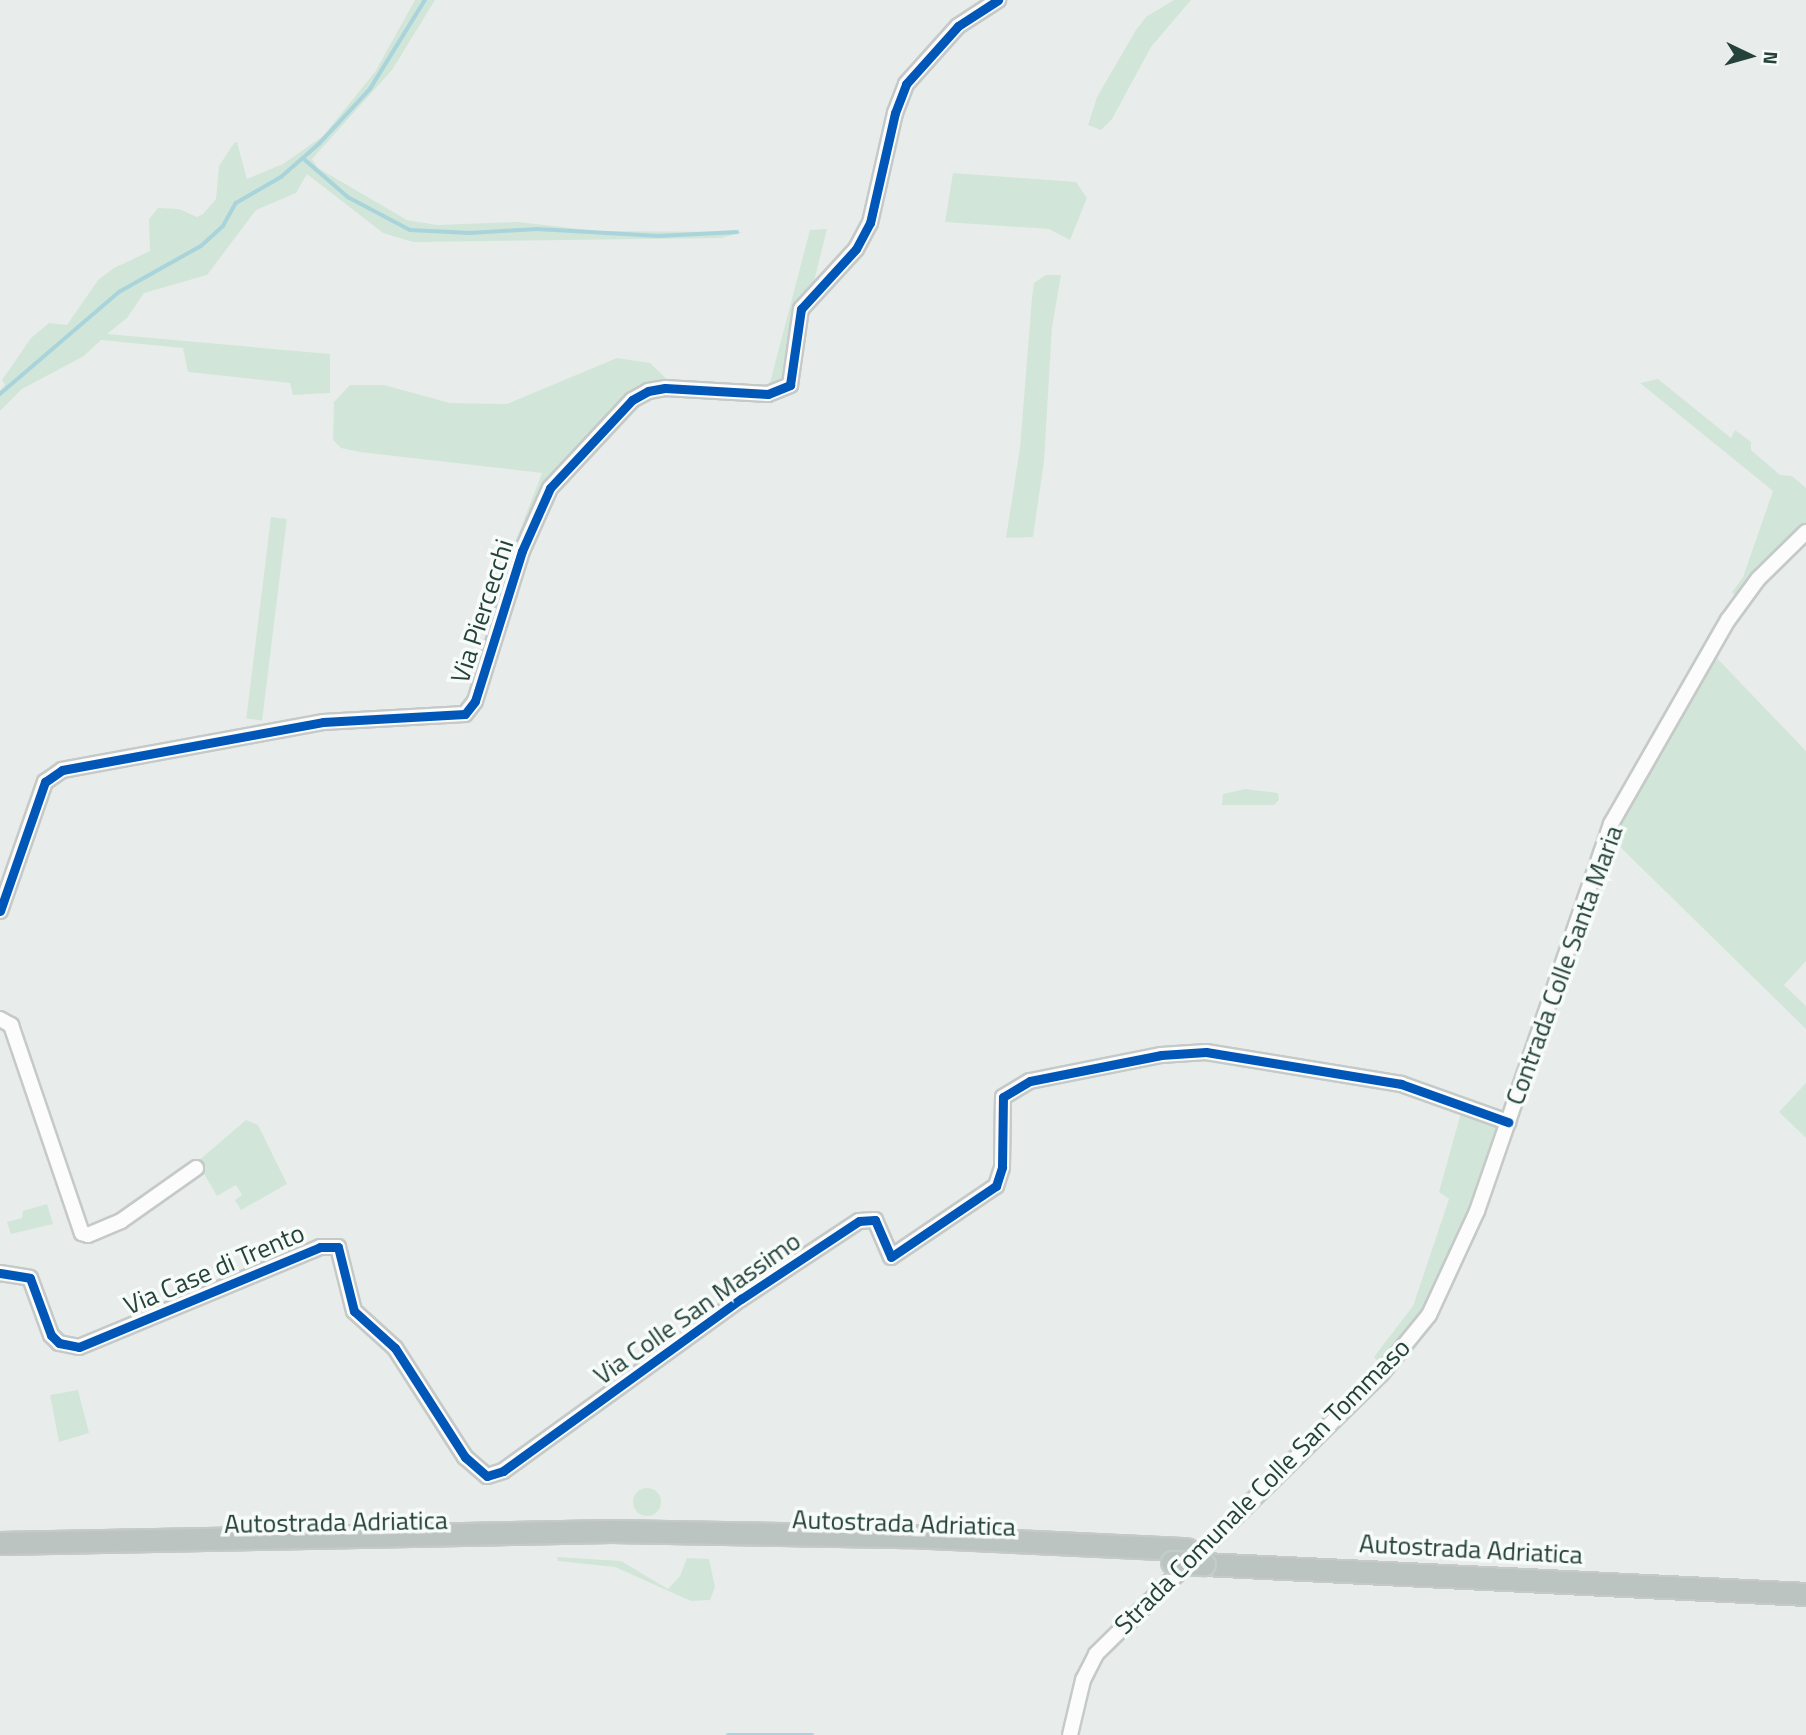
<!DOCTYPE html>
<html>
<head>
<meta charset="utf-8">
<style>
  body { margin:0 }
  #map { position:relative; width:1806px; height:1735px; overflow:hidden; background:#e8edeb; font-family:"Titillium Web",sans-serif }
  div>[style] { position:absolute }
  .green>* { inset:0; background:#d1e6d8; transform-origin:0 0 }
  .round { border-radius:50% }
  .stream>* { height:3.5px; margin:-1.75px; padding:0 1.75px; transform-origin:1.75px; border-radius:1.75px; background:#a9d4db }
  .roads { filter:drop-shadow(2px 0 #c5cac8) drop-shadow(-2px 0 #c5cac8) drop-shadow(0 2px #c5cac8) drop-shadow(0 -2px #c5cac8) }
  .minor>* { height:14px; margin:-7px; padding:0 7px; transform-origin:7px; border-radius:7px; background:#fcfcfc }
  .highway>* { height:21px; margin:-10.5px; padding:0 10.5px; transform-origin:10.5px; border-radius:10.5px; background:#bcc4c2 }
  .bridges { filter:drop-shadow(2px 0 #c3ccc9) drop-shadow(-2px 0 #c3ccc9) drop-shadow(0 2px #c3ccc9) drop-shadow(0 -2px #c3ccc9) }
  .highway-bridge>* { height:21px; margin:-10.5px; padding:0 10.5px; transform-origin:10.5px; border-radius:10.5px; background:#bcc4c2 }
  .cycleway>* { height:9px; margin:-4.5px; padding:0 4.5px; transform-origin:4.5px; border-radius:4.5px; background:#0057b8 }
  span { translate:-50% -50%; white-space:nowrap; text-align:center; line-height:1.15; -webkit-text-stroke:7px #f7fbf9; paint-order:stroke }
  .street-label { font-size:26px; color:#24423a }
  .north { position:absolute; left:1715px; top:21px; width:70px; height:70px; -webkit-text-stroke:5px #f7fbf9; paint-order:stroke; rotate:95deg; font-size:19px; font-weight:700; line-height:28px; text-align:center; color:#24423a }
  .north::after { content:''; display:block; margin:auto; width:24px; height:32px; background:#24423a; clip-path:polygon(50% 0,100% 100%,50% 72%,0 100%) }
</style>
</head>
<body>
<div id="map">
  <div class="green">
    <div style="clip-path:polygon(415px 0,435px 0,392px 70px,312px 159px,318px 168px,407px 220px,437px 225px,518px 222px,597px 231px,743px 232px,721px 238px,413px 242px,383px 233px,307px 174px,296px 193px,256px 210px,207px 275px,144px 293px,127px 318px,107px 334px,330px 354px,330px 393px,293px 395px,290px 383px,188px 372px,183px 348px,101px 340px,84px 356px,22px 389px,0 411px,0 390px,5px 385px,2px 380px,31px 338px,49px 323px,67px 325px,98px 280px,114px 268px,150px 251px,149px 219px,158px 208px,179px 209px,197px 217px,203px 214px,216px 199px,219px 166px,234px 143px,237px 142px,247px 179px,283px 164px,323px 136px,375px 72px)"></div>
    <div style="clip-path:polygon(1174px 0,1191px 0,1151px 47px,1112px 119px,1101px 130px,1088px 125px,1097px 97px,1136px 30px,1146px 17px)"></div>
    <div style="clip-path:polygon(953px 173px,1076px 182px,1087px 198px,1070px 240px,1049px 229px,945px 222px)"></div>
    <div style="clip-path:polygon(827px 229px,789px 383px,768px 390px,810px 230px)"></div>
    <div style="clip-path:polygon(1046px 275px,1061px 275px,1052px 327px,1044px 461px,1033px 537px,1006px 538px,1020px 448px,1032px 298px,1034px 283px)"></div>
    <div style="clip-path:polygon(617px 358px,650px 363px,672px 384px,649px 388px,574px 457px,522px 549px,515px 543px,542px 473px,360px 452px,341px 448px,333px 440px,334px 402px,350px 385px,384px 385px,450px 403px,507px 404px)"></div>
    <div style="clip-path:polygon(1658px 379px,1731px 438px,1735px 430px,1751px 442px,1751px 450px,1780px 475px,1792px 476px,1806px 488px,1806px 529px,1738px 599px,1732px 592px,1743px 577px,1773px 491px,1640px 383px)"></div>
    <div style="left:271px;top:517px;width:16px;height:203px;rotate:7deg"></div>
    <div style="clip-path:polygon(1712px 653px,1806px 751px,1806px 961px,1784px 985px,1806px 1006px,1806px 1029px,1610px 837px)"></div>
    <div style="clip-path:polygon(1245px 789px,1278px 793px,1279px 800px,1274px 805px,1222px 805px,1223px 794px)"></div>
    <div style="clip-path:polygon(1806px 1083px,1806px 1138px,1779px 1112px)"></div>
    <div style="clip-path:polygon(1462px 1109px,1504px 1122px,1428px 1308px,1381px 1366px,1374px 1357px,1413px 1306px,1449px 1199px,1439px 1192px)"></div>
    <div style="clip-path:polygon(246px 1120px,258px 1125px,287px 1184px,241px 1210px,235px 1200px,242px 1195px,236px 1185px,217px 1196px,197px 1162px)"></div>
    <div style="clip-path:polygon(47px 1204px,53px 1224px,11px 1234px,7px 1222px,22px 1218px,23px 1211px)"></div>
    <div style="clip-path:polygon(78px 1390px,89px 1433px,59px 1442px,50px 1395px)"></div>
    <div class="round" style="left:633px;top:1488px;width:28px;height:28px"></div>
    <div style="clip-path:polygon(557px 1557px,621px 1561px,668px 1589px,680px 1576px,687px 1558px,709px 1559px,715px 1587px,710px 1600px,691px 1601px,615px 1567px,558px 1561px)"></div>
  </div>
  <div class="stream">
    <div style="left:303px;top:158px;width:60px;rotate:40.9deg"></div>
    <div style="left:348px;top:197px;width:70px;rotate:28deg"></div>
    <div style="left:410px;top:230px;width:60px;rotate:2.9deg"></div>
    <div style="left:470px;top:233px;width:67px;rotate:-3.4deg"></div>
    <div style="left:537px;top:229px;width:122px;rotate:3.3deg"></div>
    <div style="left:659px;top:236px;width:78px;rotate:-2.9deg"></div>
    <div style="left:0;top:394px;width:157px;rotate:-40.6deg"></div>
    <div style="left:119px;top:292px;width:94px;rotate:-29.3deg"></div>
    <div style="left:201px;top:246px;width:30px;rotate:-42deg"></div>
    <div style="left:223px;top:226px;width:26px;rotate:-61deg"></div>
    <div style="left:236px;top:203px;width:52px;rotate:-30deg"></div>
    <div style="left:281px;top:177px;width:50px;rotate:-41deg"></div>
    <div style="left:319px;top:144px;width:75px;rotate:-47.2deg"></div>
    <div style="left:370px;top:89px;width:105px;rotate:-58.3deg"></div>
    <div style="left:728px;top:1735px;width:84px"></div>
  </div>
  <div class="roads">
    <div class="minor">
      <div style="left:0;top:911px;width:137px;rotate:-70.8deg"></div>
      <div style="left:45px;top:782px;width:21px;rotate:-35deg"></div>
      <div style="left:62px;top:770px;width:265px;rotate:-10.4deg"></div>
      <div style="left:323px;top:722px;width:142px;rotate:-3.2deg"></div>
      <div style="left:465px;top:714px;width:16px;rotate:-52deg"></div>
      <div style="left:475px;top:701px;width:157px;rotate:-72.6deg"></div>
      <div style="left:522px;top:551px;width:69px;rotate:-66deg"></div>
      <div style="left:550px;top:488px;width:120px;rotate:-47deg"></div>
      <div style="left:632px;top:400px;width:18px;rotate:-29deg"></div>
      <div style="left:648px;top:391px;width:17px;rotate:-10deg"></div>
      <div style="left:665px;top:388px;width:103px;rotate:3.3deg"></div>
      <div style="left:768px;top:394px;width:24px;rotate:-22deg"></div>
      <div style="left:790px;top:385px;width:77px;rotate:-81.8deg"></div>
      <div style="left:801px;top:309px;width:81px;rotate:-47.5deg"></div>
      <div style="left:856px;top:249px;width:30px;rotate:-62deg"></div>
      <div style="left:870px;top:223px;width:113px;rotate:-77.2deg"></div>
      <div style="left:895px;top:113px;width:31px;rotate:-69deg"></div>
      <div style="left:906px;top:84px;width:78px;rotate:-48.1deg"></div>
      <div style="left:958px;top:26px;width:48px;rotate:-33deg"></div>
      <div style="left:0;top:1019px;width:13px;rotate:29deg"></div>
      <div style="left:11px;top:1025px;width:220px;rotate:71.2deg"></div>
      <div style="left:82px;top:1233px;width:6px;rotate:18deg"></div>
      <div style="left:88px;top:1235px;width:36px;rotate:-23deg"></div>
      <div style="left:121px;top:1221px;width:92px;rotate:-35.2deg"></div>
      <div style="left:0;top:1273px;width:30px;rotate:9deg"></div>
      <div style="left:30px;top:1278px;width:61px;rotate:69.8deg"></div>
      <div style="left:51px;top:1335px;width:11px;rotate:45deg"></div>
      <div style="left:59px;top:1343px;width:20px;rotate:11deg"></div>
      <div style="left:79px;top:1347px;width:261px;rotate:-22.5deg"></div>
      <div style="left:320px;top:1247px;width:18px"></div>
      <div style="left:338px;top:1247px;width:66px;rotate:76deg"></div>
      <div style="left:354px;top:1311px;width:55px;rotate:42.1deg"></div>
      <div style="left:395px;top:1348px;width:130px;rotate:57.3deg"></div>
      <div style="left:465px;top:1457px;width:29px;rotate:41deg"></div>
      <div style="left:487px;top:1476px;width:17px;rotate:-17deg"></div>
      <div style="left:503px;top:1471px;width:294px;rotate:-35.9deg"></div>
      <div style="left:741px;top:1299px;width:141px;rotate:-33.5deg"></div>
      <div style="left:859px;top:1221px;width:16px;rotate:-4deg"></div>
      <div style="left:875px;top:1220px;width:40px;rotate:66.6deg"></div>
      <div style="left:891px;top:1257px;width:127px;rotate:-34.1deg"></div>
      <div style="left:996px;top:1186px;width:20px;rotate:-72deg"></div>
      <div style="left:1002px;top:1167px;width:70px;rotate:-89.2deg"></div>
      <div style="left:1003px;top:1097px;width:31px;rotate:-31deg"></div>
      <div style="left:1030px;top:1081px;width:134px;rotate:-11.2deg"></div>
      <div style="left:1161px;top:1055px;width:45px;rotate:-3.8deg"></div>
      <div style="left:1206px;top:1052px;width:198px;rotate:9.3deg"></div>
      <div style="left:1401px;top:1084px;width:114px;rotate:19.6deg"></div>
      <div style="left:1070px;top:1735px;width:57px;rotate:-76.7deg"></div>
      <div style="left:1083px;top:1680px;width:29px;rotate:-63deg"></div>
      <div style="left:1096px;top:1654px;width:400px;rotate:-44.5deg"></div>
      <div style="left:1381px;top:1374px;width:76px;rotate:-50.9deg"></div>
      <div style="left:1429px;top:1315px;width:115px;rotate:-65.2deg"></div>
      <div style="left:1477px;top:1211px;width:410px;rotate:-70.9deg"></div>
      <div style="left:1611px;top:824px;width:235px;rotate:-60.2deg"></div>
      <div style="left:1728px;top:620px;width:51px;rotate:-53.8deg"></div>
      <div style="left:1758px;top:579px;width:67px;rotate:-44.4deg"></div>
    </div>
    <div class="highway">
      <div style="left:0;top:1543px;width:611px;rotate:-1.13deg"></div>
      <div style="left:611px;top:1531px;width:297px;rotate:1deg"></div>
      <div style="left:908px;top:1536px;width:279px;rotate:2.7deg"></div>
      <div style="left:1204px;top:1564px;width:603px;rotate:2.85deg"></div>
    </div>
  </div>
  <div class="bridges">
    <div class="highway-bridge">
      <div style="left:1172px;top:1562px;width:32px;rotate:4deg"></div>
    </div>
  </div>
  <div class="cycleway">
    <div style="left:0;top:911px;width:137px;rotate:-70.8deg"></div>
    <div style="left:45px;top:782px;width:21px;rotate:-35deg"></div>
    <div style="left:62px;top:770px;width:265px;rotate:-10.4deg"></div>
    <div style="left:323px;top:722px;width:142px;rotate:-3.2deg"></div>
    <div style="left:465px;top:714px;width:16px;rotate:-52deg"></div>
    <div style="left:475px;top:701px;width:157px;rotate:-72.6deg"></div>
    <div style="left:522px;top:551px;width:69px;rotate:-66deg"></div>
    <div style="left:550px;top:488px;width:120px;rotate:-47deg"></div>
    <div style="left:632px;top:400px;width:18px;rotate:-29deg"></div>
    <div style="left:648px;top:391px;width:17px;rotate:-10deg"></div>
    <div style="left:665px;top:388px;width:103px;rotate:3.3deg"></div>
    <div style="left:768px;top:394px;width:24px;rotate:-22deg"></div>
    <div style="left:790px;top:385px;width:77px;rotate:-81.8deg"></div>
    <div style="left:801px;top:309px;width:81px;rotate:-47.5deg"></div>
    <div style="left:856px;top:249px;width:30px;rotate:-62deg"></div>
    <div style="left:870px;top:223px;width:113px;rotate:-77.2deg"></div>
    <div style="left:895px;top:113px;width:31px;rotate:-69deg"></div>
    <div style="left:906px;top:84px;width:78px;rotate:-48.1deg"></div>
    <div style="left:958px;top:26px;width:48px;rotate:-33deg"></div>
    <div style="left:0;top:1273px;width:30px;rotate:9deg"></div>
    <div style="left:30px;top:1278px;width:61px;rotate:69.8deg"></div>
    <div style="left:51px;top:1335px;width:11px;rotate:45deg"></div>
    <div style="left:59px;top:1343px;width:20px;rotate:11deg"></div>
    <div style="left:79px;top:1347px;width:261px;rotate:-22.5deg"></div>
    <div style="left:320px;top:1247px;width:18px"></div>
    <div style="left:338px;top:1247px;width:66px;rotate:76deg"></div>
    <div style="left:354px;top:1311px;width:55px;rotate:42.1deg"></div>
    <div style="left:395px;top:1348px;width:130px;rotate:57.3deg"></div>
    <div style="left:465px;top:1457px;width:29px;rotate:41deg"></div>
    <div style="left:487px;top:1476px;width:17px;rotate:-17deg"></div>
    <div style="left:503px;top:1471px;width:294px;rotate:-35.9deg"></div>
    <div style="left:741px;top:1299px;width:141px;rotate:-33.5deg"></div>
    <div style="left:859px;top:1221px;width:16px;rotate:-4deg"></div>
    <div style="left:875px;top:1220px;width:40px;rotate:66.6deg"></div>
    <div style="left:891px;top:1257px;width:127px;rotate:-34.1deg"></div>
    <div style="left:996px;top:1186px;width:20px;rotate:-72deg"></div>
    <div style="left:1002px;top:1167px;width:70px;rotate:-89.2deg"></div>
    <div style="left:1003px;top:1097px;width:31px;rotate:-31deg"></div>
    <div style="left:1030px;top:1081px;width:134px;rotate:-11.2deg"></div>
    <div style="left:1161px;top:1055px;width:45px;rotate:-3.8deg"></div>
    <div style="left:1206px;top:1052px;width:198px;rotate:9.3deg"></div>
    <div style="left:1401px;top:1084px;width:114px;rotate:19.6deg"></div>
  </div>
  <div class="street-label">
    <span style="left:482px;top:611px;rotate:-72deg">Via Piercecchi</span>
    <span style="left:1564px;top:965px;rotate:-70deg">Contrada Colle Santa Maria</span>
    <span style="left:214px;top:1269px;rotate:-23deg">Via Case di Trento</span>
    <span style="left:697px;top:1308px;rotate:-35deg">Via Colle San Massimo</span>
    <span style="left:1262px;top:1486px;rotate:-45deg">Strada Comunale Colle San Tommaso</span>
    <span style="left:336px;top:1522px;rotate:-1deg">Autostrada Adriatica</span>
    <span style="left:904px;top:1523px;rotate:2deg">Autostrada Adriatica</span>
    <span style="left:1471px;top:1549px;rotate:3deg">Autostrada Adriatica</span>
  </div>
  <div class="north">N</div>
</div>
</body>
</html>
